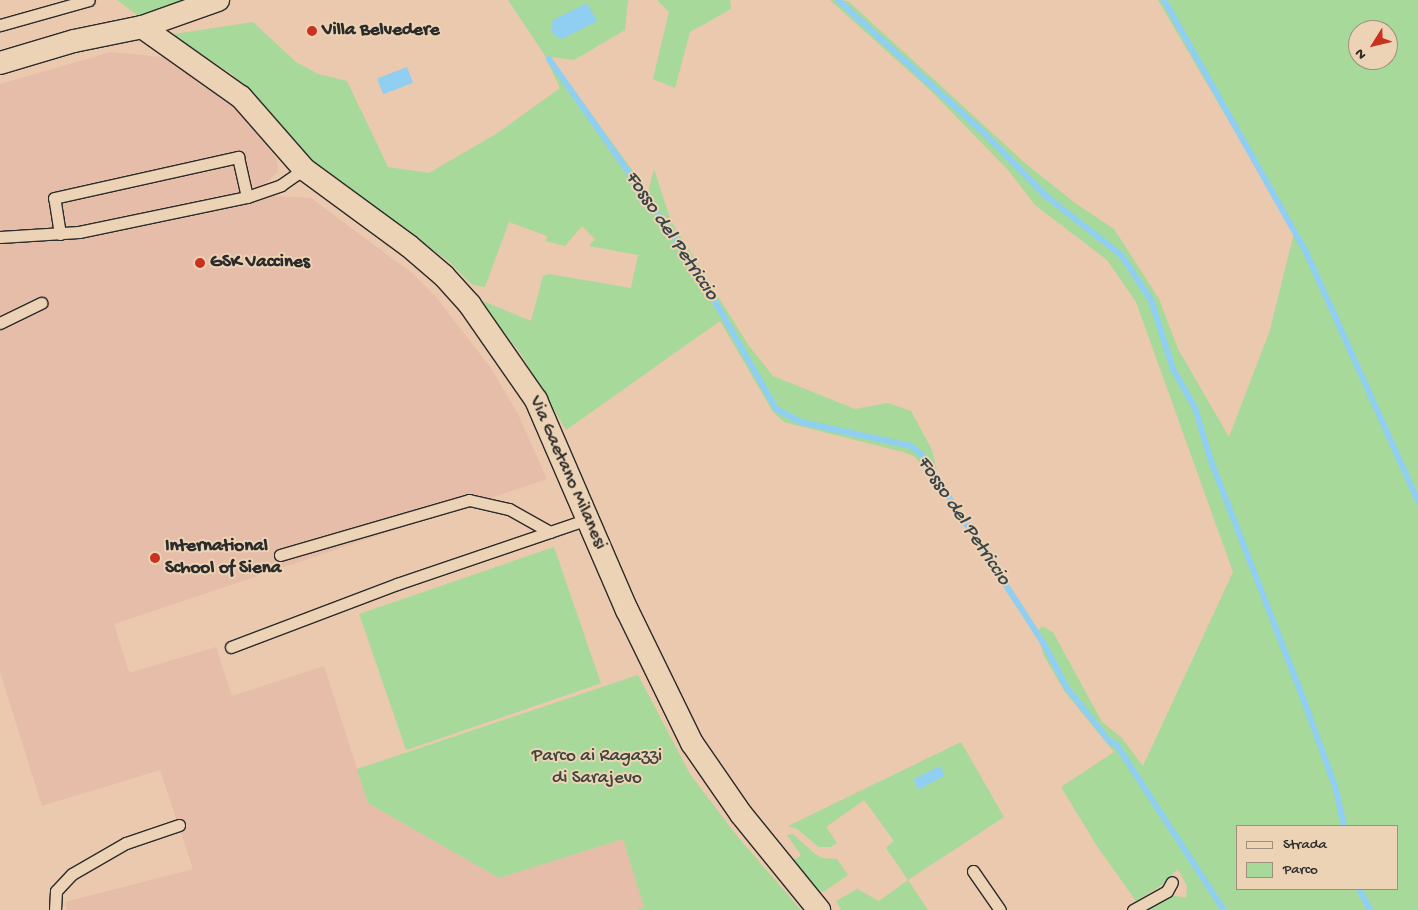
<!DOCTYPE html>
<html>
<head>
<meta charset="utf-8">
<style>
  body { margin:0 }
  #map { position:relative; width:1418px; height:910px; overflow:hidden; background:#eac9af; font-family:"Gochi Hand",sans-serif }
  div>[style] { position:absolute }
  .built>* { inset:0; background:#e6bda8 }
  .green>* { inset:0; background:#a6d99a; transform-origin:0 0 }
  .water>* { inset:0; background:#90cff1; transform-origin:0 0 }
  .stream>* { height:6px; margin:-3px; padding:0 3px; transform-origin:3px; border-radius:3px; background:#90cff1 }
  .roads { filter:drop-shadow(1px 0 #2b2b2b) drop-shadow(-1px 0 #2b2b2b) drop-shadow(0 1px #2b2b2b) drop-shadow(0 -1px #2b2b2b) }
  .lane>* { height:11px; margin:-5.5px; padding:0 5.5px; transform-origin:5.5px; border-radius:5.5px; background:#edd3b5 }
  .street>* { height:22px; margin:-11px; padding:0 11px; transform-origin:11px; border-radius:11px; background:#edd3b5 }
  .dots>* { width:14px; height:14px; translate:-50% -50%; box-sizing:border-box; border:2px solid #edd3b5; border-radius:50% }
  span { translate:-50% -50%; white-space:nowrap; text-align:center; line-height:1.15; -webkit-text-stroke:4px #edd3b5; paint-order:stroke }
  .poi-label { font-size:19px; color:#2b2b2b; font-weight:700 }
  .left { translate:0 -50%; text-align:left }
  .street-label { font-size:19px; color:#2b2b2b }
  .park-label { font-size:19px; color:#3d453c }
  .water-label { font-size:20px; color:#3a4449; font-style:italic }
  .legend { position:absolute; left:1236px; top:825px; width:162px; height:65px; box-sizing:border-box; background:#edd3b5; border:1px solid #9f907e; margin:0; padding:6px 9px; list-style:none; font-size:15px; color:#2b2b2b }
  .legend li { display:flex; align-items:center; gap:10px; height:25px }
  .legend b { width:25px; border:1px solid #9f907e }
  .north { position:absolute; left:1348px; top:20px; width:50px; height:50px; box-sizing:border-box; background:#edd3b5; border:1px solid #9f907e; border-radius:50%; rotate:234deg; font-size:14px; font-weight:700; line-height:20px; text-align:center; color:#2b2b2b }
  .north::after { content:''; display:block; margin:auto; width:18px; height:22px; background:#c8321e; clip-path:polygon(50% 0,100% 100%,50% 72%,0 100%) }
</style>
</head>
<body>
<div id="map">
  <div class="built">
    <div style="clip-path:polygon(111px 52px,173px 58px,222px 94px,253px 123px,277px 160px,278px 172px,267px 182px,271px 196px,311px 198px,412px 273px,436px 297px,490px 367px,517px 412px,547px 479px,114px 624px,129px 673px,216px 647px,232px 696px,324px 666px,368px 803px,499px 878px,623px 839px,644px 907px,636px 910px,67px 910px,65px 902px,193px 869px,160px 770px,42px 806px,0 672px,0 84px)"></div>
  </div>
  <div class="green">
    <div style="clip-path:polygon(117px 0,189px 0,140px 17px)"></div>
    <div style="clip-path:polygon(508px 0,628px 0,625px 30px,574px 60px,550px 57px,648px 192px,654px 169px,671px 221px,749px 346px,773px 376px,855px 409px,888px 403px,911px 411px,932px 450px,937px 471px,929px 475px,914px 456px,903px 452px,784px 422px,773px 412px,720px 321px,566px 430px,521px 354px,478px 299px,531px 321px,543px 276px,549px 274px,631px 288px,638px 255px,589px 246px,595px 239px,582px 226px,565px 246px,546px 241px,547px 236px,509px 222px,485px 287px,473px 285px,448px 261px,307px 156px,232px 74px,168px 35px,253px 22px,296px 62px,318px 74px,347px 81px,388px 167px,429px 173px,496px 134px,560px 88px,544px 54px)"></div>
    <div style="clip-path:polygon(657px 0,730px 0,731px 9px,690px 32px,675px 88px,653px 79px,669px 12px)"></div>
    <div style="clip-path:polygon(evenodd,830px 0,848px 1px,1025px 163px,1075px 203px,1114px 229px,1159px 299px,1178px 349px,1229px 437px,1270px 330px,1294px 233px,1158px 0,1418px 0,1418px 910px,1146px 910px,1170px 895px,1186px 898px,1187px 886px,1178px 869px,1162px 885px,1136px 901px,1097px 846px,1061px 787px,1114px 752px,1065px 692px,1044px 656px,1037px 633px,1042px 626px,1053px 632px,1102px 722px,1121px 737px,1143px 766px,1233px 572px,1136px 302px,1107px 260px,1035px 205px,1008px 170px,932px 92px,830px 0,1358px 30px,1388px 30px,1388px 60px,1358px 60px,1358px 30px,830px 0,1237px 826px,1397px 826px,1397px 889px,1237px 889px,1237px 826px)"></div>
    <div style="left:554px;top:547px;width:144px;height:206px;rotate:71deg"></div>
    <div style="clip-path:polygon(638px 675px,690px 774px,737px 836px,801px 910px,636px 910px,644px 907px,623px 839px,499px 878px,368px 803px,357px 769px)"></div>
    <div style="clip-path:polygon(961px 742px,1004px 817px,908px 880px,928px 910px,841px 910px,836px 901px,857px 889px,879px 901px,908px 880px,886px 848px,894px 841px,864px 800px,826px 827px,837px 843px,831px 847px,819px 847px,797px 829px,788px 826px)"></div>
    <div style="clip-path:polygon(793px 834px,815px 854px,822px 858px,837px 859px,848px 875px,823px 892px,818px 891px,793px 861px,801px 855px,787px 835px)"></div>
  </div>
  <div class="water">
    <div style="clip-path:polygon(587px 3px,597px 21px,562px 39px,555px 36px,551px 29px,553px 20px)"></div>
    <div style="left:407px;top:67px;width:17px;height:32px;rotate:69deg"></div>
    <div style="left:940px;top:766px;width:11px;height:30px;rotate:63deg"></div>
  </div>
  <div class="stream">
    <div style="left:838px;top:0;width:196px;rotate:42.3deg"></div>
    <div style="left:983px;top:132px;width:90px;rotate:45.5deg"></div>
    <div style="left:1046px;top:196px;width:95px;rotate:38.2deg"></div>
    <div style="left:1121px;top:255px;width:54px;rotate:56.3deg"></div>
    <div style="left:1151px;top:300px;width:72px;rotate:72.3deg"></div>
    <div style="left:1173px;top:369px;width:45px;rotate:60.6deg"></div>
    <div style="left:1195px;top:408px;width:55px;rotate:73.2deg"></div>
    <div style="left:1211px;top:461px;width:254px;rotate:68.8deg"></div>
    <div style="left:1303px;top:698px;width:97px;rotate:70.1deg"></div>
    <div style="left:1336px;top:789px;width:38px;rotate:78deg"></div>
    <div style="left:1164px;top:0;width:289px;rotate:60.6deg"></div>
    <div style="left:1306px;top:252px;width:273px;rotate:65.8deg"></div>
    <div style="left:549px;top:59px;width:256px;rotate:54.9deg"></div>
    <div style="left:696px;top:268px;width:162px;rotate:60.4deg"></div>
    <div style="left:776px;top:409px;width:28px;rotate:27deg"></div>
    <div style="left:801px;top:422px;width:113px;rotate:12.3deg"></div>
    <div style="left:911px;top:446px;width:13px;rotate:39deg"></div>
    <div style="left:921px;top:454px;width:229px;rotate:57.1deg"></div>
    <div style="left:1045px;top:646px;width:47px;rotate:62.4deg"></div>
    <div style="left:1067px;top:688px;width:69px;rotate:51.5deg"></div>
    <div style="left:1110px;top:742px;width:6px;rotate:18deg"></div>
    <div style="left:1116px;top:744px;width:198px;rotate:57deg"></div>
    <div style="left:1359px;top:889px;width:24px;rotate:62deg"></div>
  </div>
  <div class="roads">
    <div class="lane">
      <div style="left:0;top:25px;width:92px;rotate:-15.7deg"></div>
      <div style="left:60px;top:234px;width:36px;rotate:-99deg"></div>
      <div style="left:54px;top:198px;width:189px;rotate:-12.6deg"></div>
      <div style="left:238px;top:157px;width:41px;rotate:77.3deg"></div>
      <div style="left:0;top:237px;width:79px;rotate:-3.6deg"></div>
      <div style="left:79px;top:232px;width:172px;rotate:-11.8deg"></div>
      <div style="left:247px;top:197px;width:36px;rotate:-19deg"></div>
      <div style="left:281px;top:185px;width:28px;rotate:-35deg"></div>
      <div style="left:0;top:323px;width:46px;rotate:-26deg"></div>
      <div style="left:280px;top:555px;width:197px;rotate:-16.2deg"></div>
      <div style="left:469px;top:500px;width:41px;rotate:12.7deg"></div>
      <div style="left:509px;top:509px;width:47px;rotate:29.3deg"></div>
      <div style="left:231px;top:647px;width:178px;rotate:-20.8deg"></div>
      <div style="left:397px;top:584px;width:202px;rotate:-18.8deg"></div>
      <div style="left:973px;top:871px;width:47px;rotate:55.3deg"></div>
      <div style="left:55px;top:910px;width:19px;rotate:-87deg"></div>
      <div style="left:56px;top:891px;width:23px;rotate:-47deg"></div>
      <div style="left:72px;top:874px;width:62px;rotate:-29.9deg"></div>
      <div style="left:126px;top:843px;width:56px;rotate:-18.8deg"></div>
      <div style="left:1133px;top:910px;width:39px;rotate:-29deg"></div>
      <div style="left:1167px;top:891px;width:10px;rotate:-61deg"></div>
    </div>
    <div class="street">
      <div style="left:142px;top:27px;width:121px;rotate:35.3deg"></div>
      <div style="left:241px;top:97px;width:96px;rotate:48.8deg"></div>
      <div style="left:304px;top:169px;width:130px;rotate:36.3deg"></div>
      <div style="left:409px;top:246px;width:46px;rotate:40.6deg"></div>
      <div style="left:444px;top:276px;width:39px;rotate:48deg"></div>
      <div style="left:470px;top:305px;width:116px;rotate:55.2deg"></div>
      <div style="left:536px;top:400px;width:229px;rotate:66.6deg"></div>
      <div style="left:627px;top:610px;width:148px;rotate:64deg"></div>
      <div style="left:692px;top:743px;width:86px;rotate:55.4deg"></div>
      <div style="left:741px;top:814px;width:124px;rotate:50.9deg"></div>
      <div style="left:0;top:63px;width:77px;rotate:-16.6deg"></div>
      <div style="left:74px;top:41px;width:69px;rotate:-11.6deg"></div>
      <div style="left:142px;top:27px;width:81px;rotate:-19.6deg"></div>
    </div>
  </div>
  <div class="dots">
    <div style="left:312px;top:31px;background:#c8321e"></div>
    <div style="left:200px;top:263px;background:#c8321e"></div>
    <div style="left:155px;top:558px;background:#c8321e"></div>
  </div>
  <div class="poi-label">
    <span class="left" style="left:322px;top:31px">Villa Belvedere</span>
    <span class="left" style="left:210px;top:263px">GSK Vaccines</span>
    <span class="left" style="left:165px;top:558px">International<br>School of Siena</span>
  </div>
  <div class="street-label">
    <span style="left:567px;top:473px;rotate:66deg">Via Gaetano Milanesi</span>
  </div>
  <div class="park-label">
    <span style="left:597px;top:768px">Parco ai Ragazzi<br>di Sarajevo</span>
  </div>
  <div class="water-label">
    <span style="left:671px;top:236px;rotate:56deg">Fosso del Petriccio</span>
    <span style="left:963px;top:521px;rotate:56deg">Fosso del Petriccio</span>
  </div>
  <ul class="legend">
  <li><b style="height:6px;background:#edd3b5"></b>Strada</li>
  <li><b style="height:14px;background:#a6d99a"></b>Parco</li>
  </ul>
  <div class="north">N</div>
</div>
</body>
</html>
